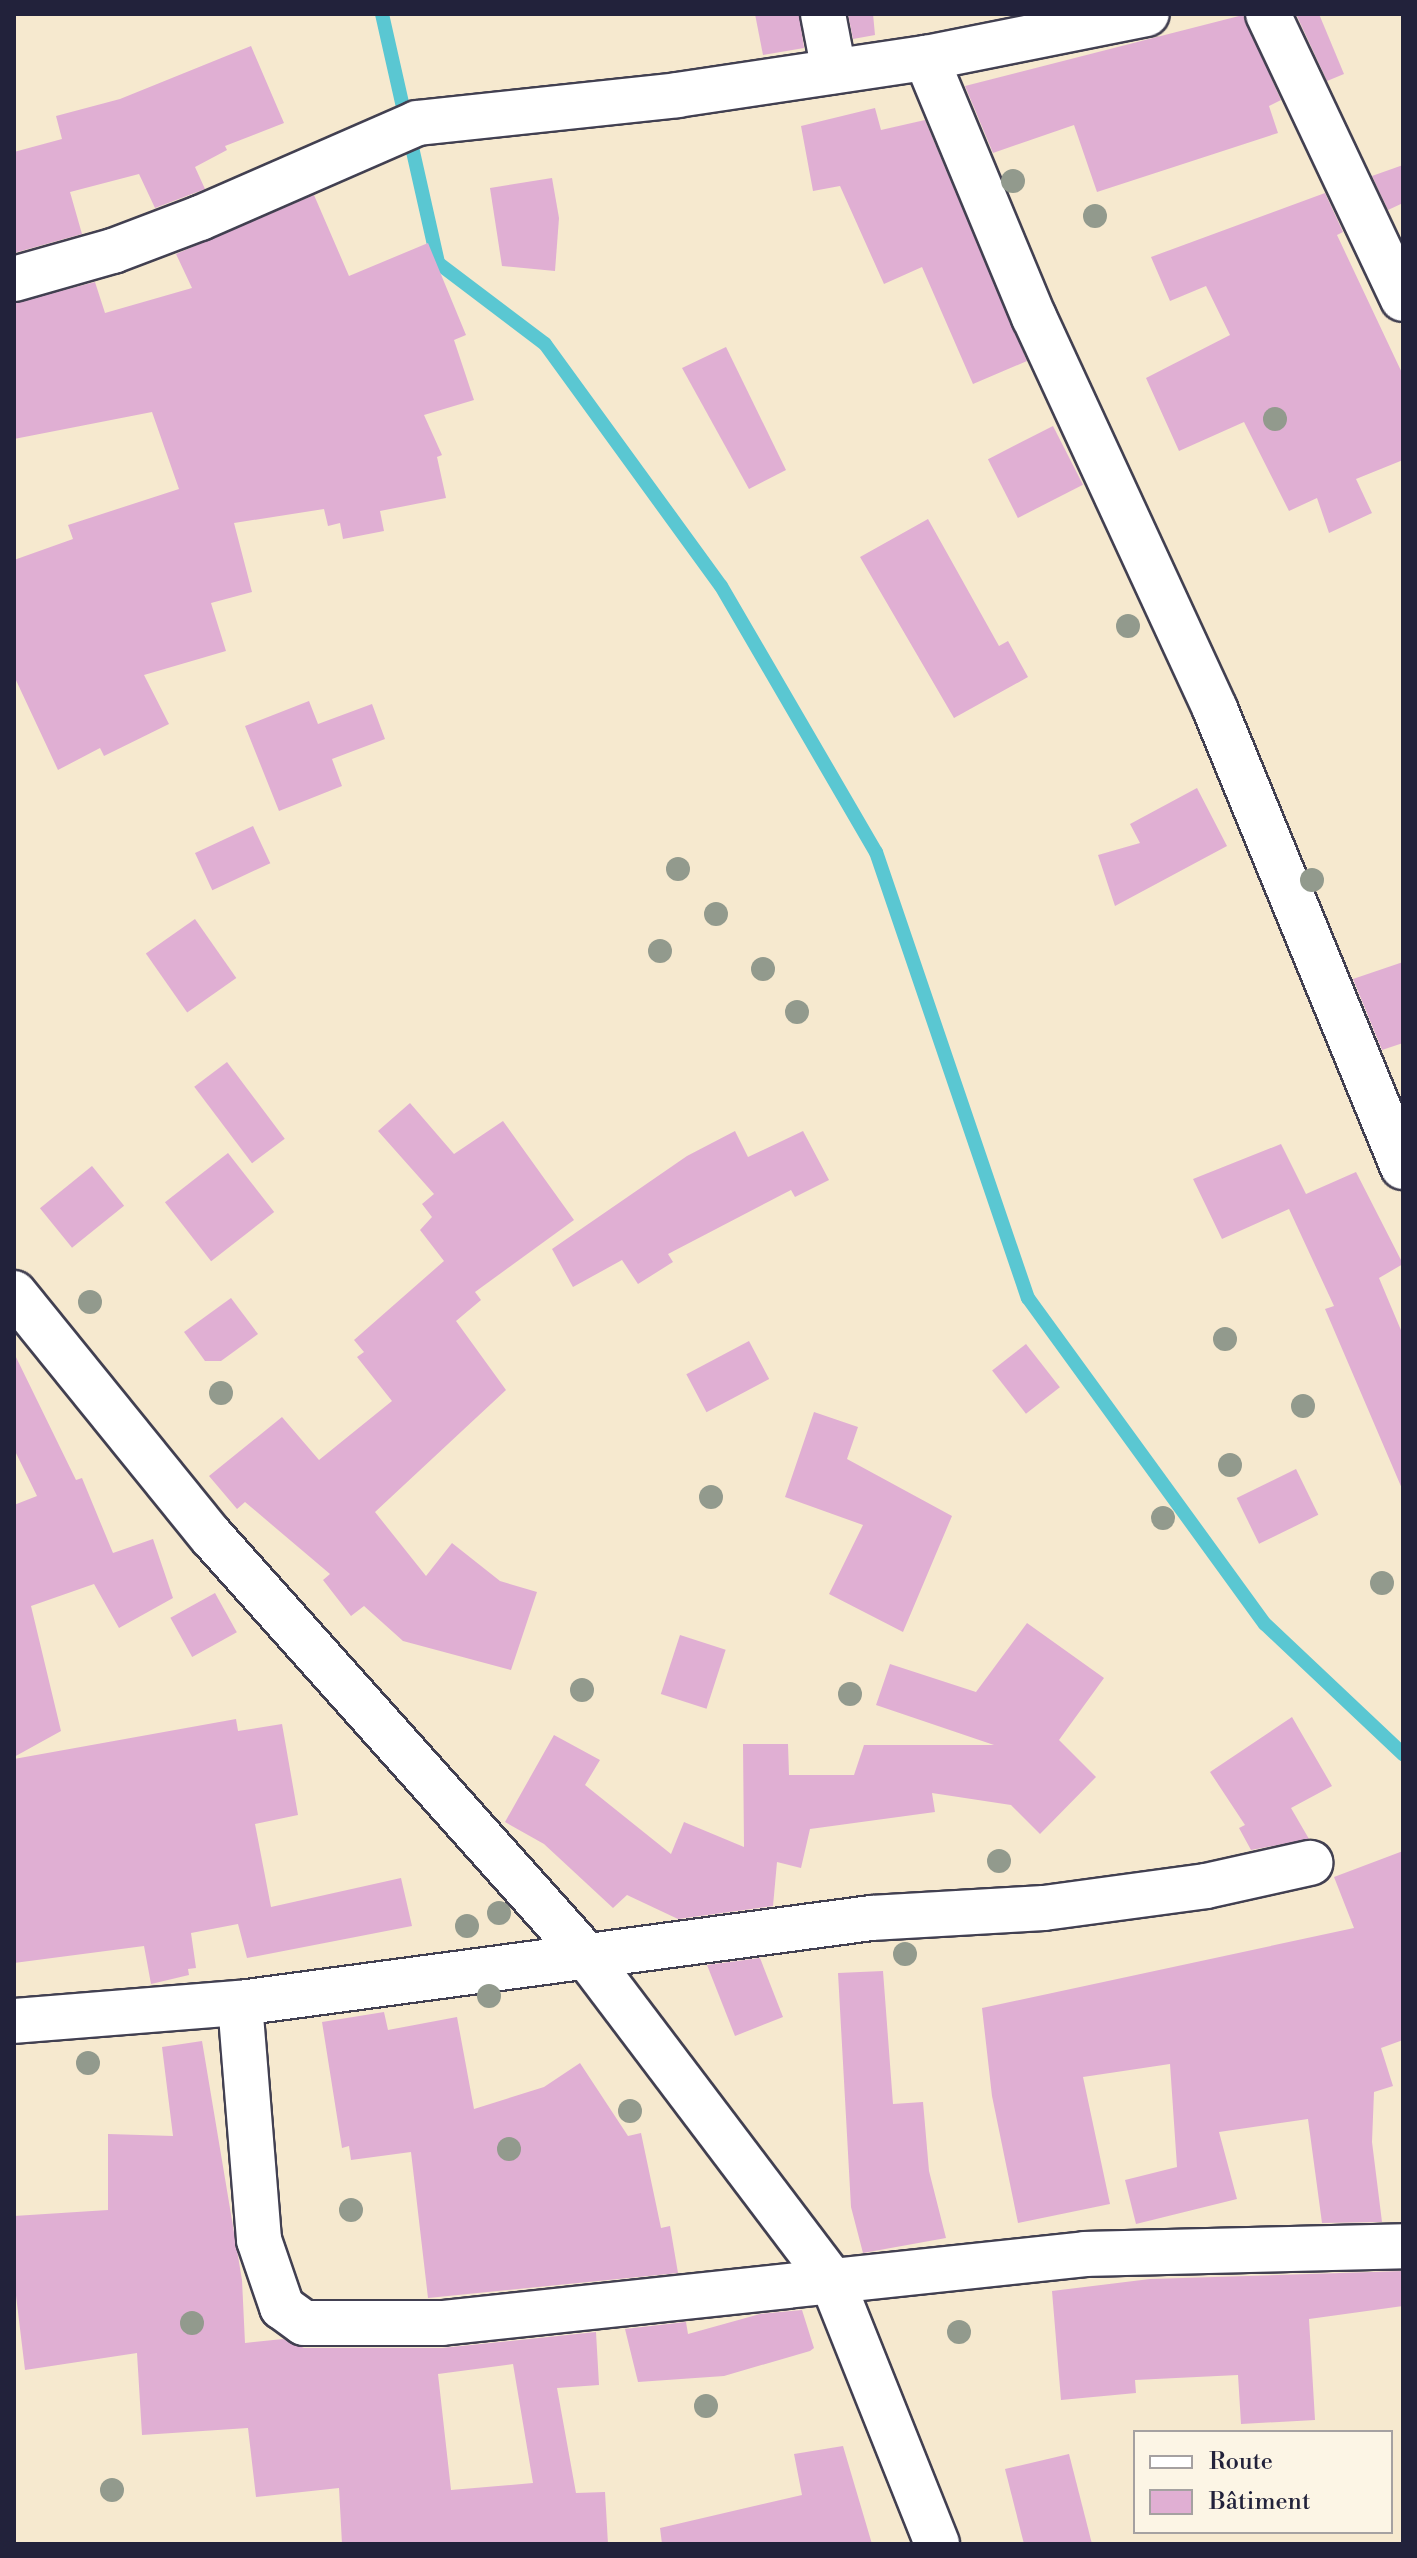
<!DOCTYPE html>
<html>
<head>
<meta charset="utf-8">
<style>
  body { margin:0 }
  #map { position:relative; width:1417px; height:2558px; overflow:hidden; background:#f6e9cf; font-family:"Libre Bodoni",serif }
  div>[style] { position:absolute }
  .stream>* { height:14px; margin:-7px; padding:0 7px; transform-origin:7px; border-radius:7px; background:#5ac7d2 }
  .building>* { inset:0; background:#e0afd3; transform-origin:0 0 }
  .roads { filter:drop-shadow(2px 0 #424051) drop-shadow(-2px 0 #424051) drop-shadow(0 2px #424051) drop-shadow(0 -2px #424051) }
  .street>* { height:44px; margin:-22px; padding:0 22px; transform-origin:22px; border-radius:22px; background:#fff }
  .trees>* { width:24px; height:24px; margin:-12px; border-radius:50%; background:#929a8d }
  span { translate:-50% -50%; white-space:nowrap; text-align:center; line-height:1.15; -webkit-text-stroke:7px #fcf5e5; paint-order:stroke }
  .frame { position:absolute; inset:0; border:16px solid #22223b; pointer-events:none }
  .legend { position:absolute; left:1133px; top:2430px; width:260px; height:104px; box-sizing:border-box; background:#fcf5e5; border:2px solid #a5a1a1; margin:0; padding:10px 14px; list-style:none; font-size:24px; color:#22223b }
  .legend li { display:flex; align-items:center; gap:16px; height:40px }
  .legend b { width:40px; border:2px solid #a5a1a1 }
</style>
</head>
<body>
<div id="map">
  <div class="stream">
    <div style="left:382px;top:14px;width:255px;rotate:77.3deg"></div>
    <div style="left:438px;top:263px;width:134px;rotate:37.1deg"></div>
    <div style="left:545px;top:344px;width:299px;rotate:54deg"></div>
    <div style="left:721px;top:586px;width:308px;rotate:59.8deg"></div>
    <div style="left:876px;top:852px;width:471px;rotate:71.2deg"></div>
    <div style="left:1028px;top:1298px;width:403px;rotate:54deg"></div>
    <div style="left:1265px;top:1624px;width:190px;rotate:43.3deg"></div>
  </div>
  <div class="building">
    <div style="clip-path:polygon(755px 14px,799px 14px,804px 48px,763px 55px)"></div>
    <div style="clip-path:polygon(848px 14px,873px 14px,875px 35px,853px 39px)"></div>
    <div style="clip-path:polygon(1296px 14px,1319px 14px,1344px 74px,1327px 81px)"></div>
    <div style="clip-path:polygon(1243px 15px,1281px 100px,1269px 106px,1278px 133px,1097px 192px,1074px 125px,993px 153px,965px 86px)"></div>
    <div style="clip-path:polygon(251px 46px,284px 123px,225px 146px,227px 150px,195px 167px,205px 189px,155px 208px,139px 174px,70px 192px,82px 234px,14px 253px,14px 152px,62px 139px,56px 116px,120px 99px)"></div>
    <div style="clip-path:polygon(875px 108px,881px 130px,925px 120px,1027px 361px,973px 384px,922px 267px,884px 284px,840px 186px,813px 191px,801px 126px)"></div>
    <div style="clip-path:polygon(1403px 165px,1403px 203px,1388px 210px,1372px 176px)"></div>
    <div style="clip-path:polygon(552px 178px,559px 218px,555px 271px,502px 266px,490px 188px)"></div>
    <div style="clip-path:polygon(1325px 193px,1343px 232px,1337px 235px,1403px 375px,1403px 460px,1356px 479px,1372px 513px,1329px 533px,1317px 498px,1289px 511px,1244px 422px,1179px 451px,1146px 378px,1230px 335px,1206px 286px,1170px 301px,1151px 257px)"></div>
    <div style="clip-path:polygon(314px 195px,349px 276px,428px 243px,466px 335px,454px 340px,474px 400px,424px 415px,442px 455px,437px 457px,446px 498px,380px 511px,384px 531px,343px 539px,340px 523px,328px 526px,324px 509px,234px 523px,252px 592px,211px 603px,226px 651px,144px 675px,169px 724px,104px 756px,100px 748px,58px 770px,14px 676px,14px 560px,73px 539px,68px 525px,179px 489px,152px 412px,14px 439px,14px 303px,95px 282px,105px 313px,192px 288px,176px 254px)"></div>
    <div style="clip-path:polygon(726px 347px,786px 470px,749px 489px,682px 368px)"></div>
    <div style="left:1053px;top:426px;width:66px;height:73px;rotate:63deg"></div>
    <div style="clip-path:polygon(928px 519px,999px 646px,1008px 641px,1028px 677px,954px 718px,860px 557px)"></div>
    <div style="clip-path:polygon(309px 701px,318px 724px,372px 704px,385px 739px,332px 759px,342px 786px,279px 811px,245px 726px)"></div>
    <div style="clip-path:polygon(1197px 788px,1227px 846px,1115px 906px,1098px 855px,1140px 843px,1130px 824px)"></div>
    <div style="left:253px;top:826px;width:41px;height:64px;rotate:65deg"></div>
    <div style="left:195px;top:919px;width:72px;height:60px;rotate:55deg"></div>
    <div style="clip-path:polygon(1403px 962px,1403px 1043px,1382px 1050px,1353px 979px)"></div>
    <div style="left:227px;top:1062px;width:96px;height:41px;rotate:53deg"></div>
    <div style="clip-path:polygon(410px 1103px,454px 1154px,503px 1121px,574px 1220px,475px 1292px,481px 1300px,456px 1321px,506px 1390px,375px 1512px,426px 1576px,452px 1543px,500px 1581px,537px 1592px,511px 1670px,403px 1641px,364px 1606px,351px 1616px,323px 1580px,330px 1574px,245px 1502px,237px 1509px,209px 1476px,282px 1417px,319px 1460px,392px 1401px,357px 1357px,364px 1352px,354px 1340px,444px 1261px,420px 1230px,432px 1217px,422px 1204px,434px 1194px,378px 1131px)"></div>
    <div style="clip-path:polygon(735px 1131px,748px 1157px,803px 1131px,829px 1180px,795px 1197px,791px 1190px,668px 1254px,673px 1262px,638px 1284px,622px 1260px,573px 1287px,552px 1249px,687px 1156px)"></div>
    <div style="clip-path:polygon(1281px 1144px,1306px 1194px,1356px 1172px,1403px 1264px,1379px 1278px,1403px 1335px,1403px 1491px,1325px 1309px,1334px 1306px,1289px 1209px,1222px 1239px,1193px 1179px)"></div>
    <div style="left:228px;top:1153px;width:75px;height:80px;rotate:52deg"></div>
    <div style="left:92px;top:1166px;width:51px;height:67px;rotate:51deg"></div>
    <div style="clip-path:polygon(231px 1298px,258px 1334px,221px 1361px,205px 1361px,184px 1332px)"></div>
    <div style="left:749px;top:1341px;width:43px;height:71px;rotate:62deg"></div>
    <div style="left:1026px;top:1344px;width:55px;height:43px;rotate:52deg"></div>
    <div style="clip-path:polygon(14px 1353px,76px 1480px,82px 1478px,113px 1553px,153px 1539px,173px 1598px,119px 1628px,94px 1584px,31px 1606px,61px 1731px,14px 1757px,14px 1505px,37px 1496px,14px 1449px)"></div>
    <div style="clip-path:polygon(814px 1412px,858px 1427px,847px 1459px,952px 1516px,903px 1632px,829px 1594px,863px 1525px,785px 1497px)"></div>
    <div style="left:1296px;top:1469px;width:51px;height:66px;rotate:64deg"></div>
    <div style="left:215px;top:1593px;width:45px;height:51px;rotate:61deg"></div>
    <div style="clip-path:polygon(1027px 1623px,1104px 1678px,1059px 1740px,1096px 1777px,1040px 1834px,1011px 1805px,932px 1793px,935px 1812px,810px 1829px,801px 1868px,777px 1862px,773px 1906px,678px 1919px,627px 1895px,613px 1908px,544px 1844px,505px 1822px,554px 1735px,600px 1760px,585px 1785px,671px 1854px,684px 1822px,744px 1847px,743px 1744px,788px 1744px,789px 1775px,854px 1775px,864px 1745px,994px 1745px,876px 1705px,890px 1664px,976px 1692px)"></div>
    <div style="left:680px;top:1635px;width:48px;height:62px;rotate:18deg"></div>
    <div style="clip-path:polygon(1292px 1717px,1332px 1786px,1291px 1808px,1309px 1839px,1251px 1850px,1239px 1828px,1245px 1825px,1210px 1772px)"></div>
    <div style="clip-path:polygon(236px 1719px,238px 1731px,282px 1724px,298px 1815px,255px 1824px,271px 1907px,401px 1878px,412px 1926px,247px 1958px,238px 1924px,191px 1933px,196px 1968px,188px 1969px,189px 1975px,151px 1984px,144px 1946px,14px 1963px,14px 1759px)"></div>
    <div style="clip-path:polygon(1403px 1851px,1403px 2040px,1381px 2048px,1393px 2086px,1374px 2092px,1372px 2142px,1382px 2222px,1322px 2223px,1308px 2119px,1219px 2132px,1237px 2199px,1136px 2224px,1125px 2180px,1177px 2167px,1170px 2064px,1083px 2077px,1110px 2204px,1018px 2223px,992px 2096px,982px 2008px,1354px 1928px,1334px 1877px)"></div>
    <div style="clip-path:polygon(760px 1958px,783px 2017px,735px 2036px,707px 1965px)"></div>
    <div style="clip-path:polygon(883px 1971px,893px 2104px,923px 2102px,929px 2171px,946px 2238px,863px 2253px,851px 2207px,838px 1973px)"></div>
    <div style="clip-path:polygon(384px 2012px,388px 2030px,457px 2017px,474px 2109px,544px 2087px,580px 2063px,628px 2136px,641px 2133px,661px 2228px,670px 2226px,678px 2273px,428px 2298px,411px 2152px,351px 2160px,349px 2146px,342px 2148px,322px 2022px)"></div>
    <div style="clip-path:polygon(evenodd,202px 2041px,242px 2280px,245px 2343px,283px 2339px,304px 2348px,442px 2348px,596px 2332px,599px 2385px,557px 2388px,576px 2493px,605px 2492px,608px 2544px,342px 2544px,339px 2488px,256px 2497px,248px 2428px,142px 2435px,137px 2353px,25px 2370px,14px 2279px,14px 2216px,108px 2210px,108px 2134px,173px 2136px,162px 2047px,202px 2041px,513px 2364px,533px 2483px,451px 2490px,438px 2374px,513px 2364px)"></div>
    <div style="clip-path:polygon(1403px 2271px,1403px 2306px,1309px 2319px,1315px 2420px,1241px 2424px,1238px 2375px,1135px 2380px,1136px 2393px,1061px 2400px,1052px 2291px,1150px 2279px)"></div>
    <div style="clip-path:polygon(802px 2310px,814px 2348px,810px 2351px,724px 2376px,638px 2382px,625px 2329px,686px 2322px,688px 2334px,760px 2314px)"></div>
    <div style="clip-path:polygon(843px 2446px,872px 2544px,662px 2544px,660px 2528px,802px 2495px,794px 2454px)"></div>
    <div style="clip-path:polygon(1069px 2454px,1092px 2544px,1024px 2544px,1005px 2469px)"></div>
  </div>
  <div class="roads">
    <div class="street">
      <div style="left:823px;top:14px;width:58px;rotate:79.1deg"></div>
      <div style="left:1268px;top:14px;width:315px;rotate:64.7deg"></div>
      <div style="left:926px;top:58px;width:281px;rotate:67.4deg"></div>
      <div style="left:1034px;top:317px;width:432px;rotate:65.2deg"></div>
      <div style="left:1215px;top:709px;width:495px;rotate:67.7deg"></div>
      <div style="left:14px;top:279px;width:103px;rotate:-15.8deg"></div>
      <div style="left:113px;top:251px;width:93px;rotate:-20.8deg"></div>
      <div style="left:200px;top:218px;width:237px;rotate:-23.6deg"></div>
      <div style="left:417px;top:123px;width:262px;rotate:-6.1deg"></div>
      <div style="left:677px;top:95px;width:252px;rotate:-8.5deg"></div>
      <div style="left:926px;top:58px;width:225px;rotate:-11.3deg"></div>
      <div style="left:14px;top:1293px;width:313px;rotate:51deg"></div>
      <div style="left:211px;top:1536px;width:559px;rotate:48.19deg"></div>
      <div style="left:584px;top:1953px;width:411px;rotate:52.9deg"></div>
      <div style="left:832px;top:2281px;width:283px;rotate:68.2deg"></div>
      <div style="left:240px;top:2003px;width:238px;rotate:85.4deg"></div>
      <div style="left:259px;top:2240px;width:71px;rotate:71.1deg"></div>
      <div style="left:282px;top:2307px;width:27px;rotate:36deg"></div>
      <div style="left:304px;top:2323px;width:138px"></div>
      <div style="left:442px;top:2323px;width:647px;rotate:-6.12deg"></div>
      <div style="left:1085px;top:2254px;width:318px;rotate:-1.4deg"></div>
      <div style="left:14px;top:2021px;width:227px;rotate:-4.6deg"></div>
      <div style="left:240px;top:2003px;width:637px;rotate:-7.67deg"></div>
      <div style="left:871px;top:1918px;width:173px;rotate:-3.3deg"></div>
      <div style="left:1044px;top:1908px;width:163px;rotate:-7.7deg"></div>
      <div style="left:1206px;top:1886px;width:107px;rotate:-12.5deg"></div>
    </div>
  </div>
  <div class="trees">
    <div style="left:1013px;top:181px"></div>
    <div style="left:1095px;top:216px"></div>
    <div style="left:1275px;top:419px"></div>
    <div style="left:1128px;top:626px"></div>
    <div style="left:678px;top:869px"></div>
    <div style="left:1312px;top:880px"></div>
    <div style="left:716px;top:914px"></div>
    <div style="left:660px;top:951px"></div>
    <div style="left:763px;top:969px"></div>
    <div style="left:797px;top:1012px"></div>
    <div style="left:90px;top:1302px"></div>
    <div style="left:1225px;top:1339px"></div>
    <div style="left:221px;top:1393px"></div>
    <div style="left:1303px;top:1406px"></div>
    <div style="left:1230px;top:1465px"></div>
    <div style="left:711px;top:1497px"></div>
    <div style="left:1163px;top:1518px"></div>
    <div style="left:1382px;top:1583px"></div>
    <div style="left:582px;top:1690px"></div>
    <div style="left:850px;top:1694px"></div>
    <div style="left:999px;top:1861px"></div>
    <div style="left:499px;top:1913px"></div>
    <div style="left:467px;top:1926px"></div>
    <div style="left:905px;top:1954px"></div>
    <div style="left:489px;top:1996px"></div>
    <div style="left:88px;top:2063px"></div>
    <div style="left:630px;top:2111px"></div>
    <div style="left:509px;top:2149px"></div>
    <div style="left:351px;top:2210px"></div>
    <div style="left:192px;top:2323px"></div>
    <div style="left:959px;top:2332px"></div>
    <div style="left:706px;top:2406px"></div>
    <div style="left:112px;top:2490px"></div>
  </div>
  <div class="frame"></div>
  <ul class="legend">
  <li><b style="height:10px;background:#fff"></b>Route</li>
  <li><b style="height:22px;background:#e0afd3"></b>Bâtiment</li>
  </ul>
</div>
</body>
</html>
